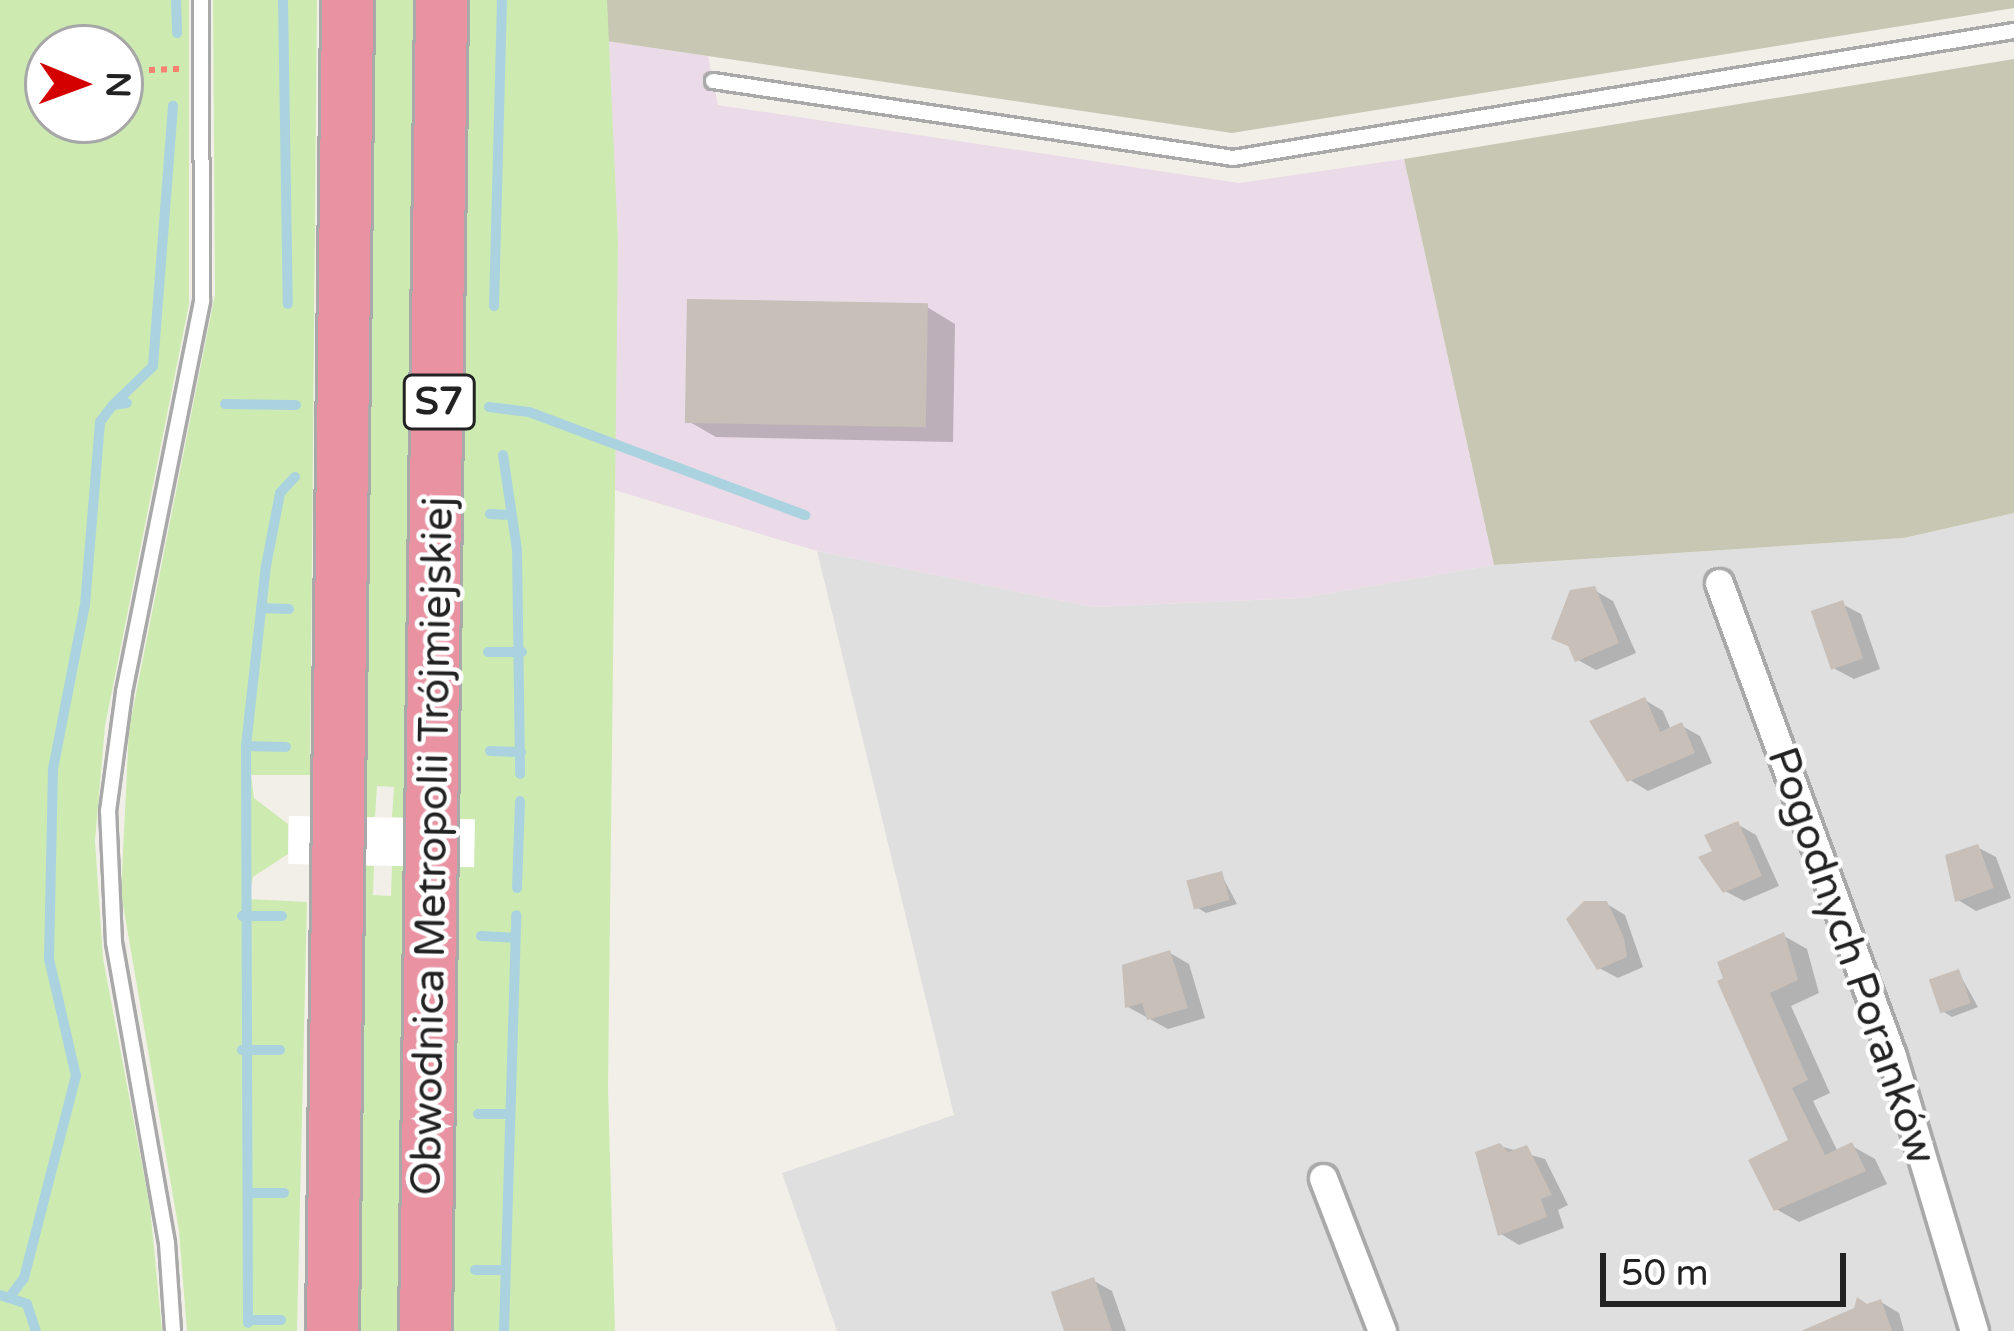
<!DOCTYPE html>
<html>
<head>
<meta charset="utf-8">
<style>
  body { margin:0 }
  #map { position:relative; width:2014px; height:1331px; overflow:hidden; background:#f2efe9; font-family:"Varela Round",sans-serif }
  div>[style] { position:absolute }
  .residential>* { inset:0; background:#e0dfdf }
  .industrial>* { inset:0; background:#ebdbe8 }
  .construction>* { inset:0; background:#c7c7b4 }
  .grass>* { inset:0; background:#cdebb0 }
  .pier>* { inset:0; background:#fff; transform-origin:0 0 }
  .shadow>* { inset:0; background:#0003 }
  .stream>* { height:10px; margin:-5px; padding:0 5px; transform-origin:5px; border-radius:5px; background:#aad3df }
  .building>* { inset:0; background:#c7bfb8; transform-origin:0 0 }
  .path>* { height:6px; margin-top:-3px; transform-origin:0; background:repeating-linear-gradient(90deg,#fa8072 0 6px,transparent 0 12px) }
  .roads { filter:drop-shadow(3px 0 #a9a9a9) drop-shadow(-3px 0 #a9a9a9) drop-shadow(0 3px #a9a9a9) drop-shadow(0 -3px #a9a9a9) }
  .lane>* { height:14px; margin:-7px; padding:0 7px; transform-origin:7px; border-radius:7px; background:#fff }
  .street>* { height:27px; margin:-13.5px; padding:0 13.5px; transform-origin:13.5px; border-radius:13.5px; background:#fff }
  .highway>* { height:51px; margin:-25.5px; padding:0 25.5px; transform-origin:25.5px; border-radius:25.5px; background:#e892a2 }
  span { translate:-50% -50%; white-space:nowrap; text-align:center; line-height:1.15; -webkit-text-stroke:9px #fff; paint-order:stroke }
  .shield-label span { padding:3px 9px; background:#fff; border:3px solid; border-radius:9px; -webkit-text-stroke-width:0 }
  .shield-label { font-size:39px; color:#222; font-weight:700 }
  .street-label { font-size:42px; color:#222 }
  .north { position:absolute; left:24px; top:24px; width:120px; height:120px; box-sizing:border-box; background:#fff; border:3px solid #a7a7a7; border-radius:50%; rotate:91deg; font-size:33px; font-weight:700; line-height:48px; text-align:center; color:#222 }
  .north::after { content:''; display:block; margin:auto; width:42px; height:54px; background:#d40000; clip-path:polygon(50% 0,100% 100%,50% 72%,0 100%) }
  .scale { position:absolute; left:1600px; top:1253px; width:246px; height:54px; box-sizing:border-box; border:6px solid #222; border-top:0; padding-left:15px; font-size:36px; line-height:42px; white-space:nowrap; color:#222; -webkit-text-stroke:9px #fff; paint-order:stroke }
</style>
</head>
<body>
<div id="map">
  <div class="residential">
    <div style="clip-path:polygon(2014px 513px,2014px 1331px,837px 1331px,782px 1173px,954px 1115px,817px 551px,1093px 607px,1302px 598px,1494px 565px,1904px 538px)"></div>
  </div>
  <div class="industrial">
    <div style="clip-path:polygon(606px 41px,708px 56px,718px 105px,1239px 183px,1404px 159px,1494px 565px,1302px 598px,1093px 607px,817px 551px,611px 489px,618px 240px)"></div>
  </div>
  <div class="construction">
    <div style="clip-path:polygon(607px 0,2014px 0,2014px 8px,1232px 133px,606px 41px)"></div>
    <div style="clip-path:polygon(2014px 59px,2014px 513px,1904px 538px,1494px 565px,1404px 159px)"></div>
  </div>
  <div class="grass">
    <div style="clip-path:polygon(evenodd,0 0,189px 0,189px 304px,105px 726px,95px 841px,103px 958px,150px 1207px,162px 1331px,0 1331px,0 0,48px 48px,120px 48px,120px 120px,48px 120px,48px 48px)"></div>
    <div style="clip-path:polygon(213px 0,317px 0,310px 775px,251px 775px,254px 798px,288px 824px,288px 854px,253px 877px,248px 899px,307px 902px,297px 1331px,187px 1331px,179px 1231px,121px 893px,129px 729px,215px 294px)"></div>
    <div style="clip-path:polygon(365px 0,419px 0,410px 818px,392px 817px,394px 787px,377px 786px,375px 817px,356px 817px)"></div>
    <div style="clip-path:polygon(468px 0,607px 0,618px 240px,608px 1088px,615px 1331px,450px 1331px)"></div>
    <div style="clip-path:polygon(355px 865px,374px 866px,373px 895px,391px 896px,392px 866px,409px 866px,400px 1331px,347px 1331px)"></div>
  </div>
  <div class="pier">
    <div style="left:289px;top:816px;width:186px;height:48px;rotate:1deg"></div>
  </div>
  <div class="shadow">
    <div style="clip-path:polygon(927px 307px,955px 324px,953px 442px,716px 437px,688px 421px)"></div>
    <div style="clip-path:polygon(1594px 590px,1613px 601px,1636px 653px,1596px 670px,1578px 660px)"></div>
    <div style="clip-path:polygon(1842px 604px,1861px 614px,1880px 669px,1854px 679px,1835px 669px)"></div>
    <div style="clip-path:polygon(1645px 700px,1663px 711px,1671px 730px,1682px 726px,1700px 736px,1712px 763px,1648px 791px,1630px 780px)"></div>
    <div style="clip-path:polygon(1737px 824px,1756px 835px,1779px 886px,1744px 901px,1725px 891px,1715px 853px)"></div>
    <div style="clip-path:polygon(1977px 847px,1996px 857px,2011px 898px,1976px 911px,1958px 900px)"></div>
    <div style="clip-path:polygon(1221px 874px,1237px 904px,1206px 913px,1198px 908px)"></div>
    <div style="clip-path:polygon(1607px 904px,1625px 915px,1643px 967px,1618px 978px,1599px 968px)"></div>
    <div style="clip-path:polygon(1784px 936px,1807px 949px,1819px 993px,1791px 1006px,1830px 1093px,1813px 1101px,1838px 1152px,1852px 1146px,1875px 1159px,1887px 1184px,1799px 1222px,1776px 1209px,1792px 1141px,1721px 983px)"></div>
    <div style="clip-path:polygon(1170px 953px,1189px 964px,1205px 1018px,1168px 1029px,1128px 1007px)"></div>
    <div style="clip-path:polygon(1959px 973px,1978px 1007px,1952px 1017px,1944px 1012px)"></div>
    <div style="clip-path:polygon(1500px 1146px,1545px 1159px,1568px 1205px,1558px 1210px,1564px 1228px,1519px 1245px,1501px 1234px)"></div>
    <div style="clip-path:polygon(1094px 1281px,1112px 1291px,1126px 1331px,1067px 1331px)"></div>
    <div style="clip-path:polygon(1881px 1302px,1899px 1313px,1904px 1331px,1848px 1331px)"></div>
  </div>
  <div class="stream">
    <div style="left:176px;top:0;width:33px;rotate:88deg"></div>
    <div style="left:283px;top:0;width:304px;rotate:89.1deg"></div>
    <div style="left:494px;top:306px;width:306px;rotate:-88.5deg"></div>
    <div style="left:115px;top:403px;width:53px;rotate:-44.2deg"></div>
    <div style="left:153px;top:366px;width:261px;rotate:-85.6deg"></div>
    <div style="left:225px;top:404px;width:71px;rotate:0.8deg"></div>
    <div style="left:489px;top:407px;width:40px;rotate:7.1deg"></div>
    <div style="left:529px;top:412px;width:295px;rotate:20.5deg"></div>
    <div style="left:503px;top:455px;width:96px;rotate:81.6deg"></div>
    <div style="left:517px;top:550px;width:224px;rotate:89.2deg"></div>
    <div style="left:490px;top:514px;width:22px;rotate:3deg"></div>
    <div style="left:261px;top:608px;width:28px;rotate:2deg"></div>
    <div style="left:488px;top:652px;width:34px"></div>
    <div style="left:246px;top:746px;width:40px;rotate:1.4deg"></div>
    <div style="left:490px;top:751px;width:31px;rotate:2deg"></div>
    <div style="left:517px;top:888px;width:87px;rotate:-88deg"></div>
    <div style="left:242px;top:916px;width:40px"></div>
    <div style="left:481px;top:936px;width:34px;rotate:3deg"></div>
    <div style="left:242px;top:1050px;width:38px"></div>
    <div style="left:478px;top:1114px;width:32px"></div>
    <div style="left:249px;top:1193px;width:35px"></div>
    <div style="left:475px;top:1270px;width:30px"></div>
    <div style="left:0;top:1295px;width:28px;rotate:18deg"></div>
    <div style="left:27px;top:1304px;width:28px;rotate:72deg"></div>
    <div style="left:9px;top:1298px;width:25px;rotate:-53deg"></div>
    <div style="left:24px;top:1278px;width:209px;rotate:-75.6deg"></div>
    <div style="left:76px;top:1076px;width:120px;rotate:-103deg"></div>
    <div style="left:49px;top:959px;width:190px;rotate:-88.8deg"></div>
    <div style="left:53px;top:769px;width:167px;rotate:-79deg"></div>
    <div style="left:85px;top:605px;width:184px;rotate:-85.3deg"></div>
    <div style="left:100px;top:422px;width:21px;rotate:-53deg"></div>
    <div style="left:113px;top:405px;width:14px;rotate:-8deg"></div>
    <div style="left:248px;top:1320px;width:33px"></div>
    <div style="left:248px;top:1323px;width:577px;rotate:-90.2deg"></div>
    <div style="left:246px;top:746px;width:181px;rotate:-83.7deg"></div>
    <div style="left:266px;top:566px;width:74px;rotate:-79.1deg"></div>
    <div style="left:280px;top:493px;width:22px;rotate:-47deg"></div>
    <div style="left:504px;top:1331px;width:416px;rotate:-88.3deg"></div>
  </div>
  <div class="building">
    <div style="left:687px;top:299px;width:241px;height:124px;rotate:1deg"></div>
    <div style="clip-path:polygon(1595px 586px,1619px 643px,1575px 662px,1568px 646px,1551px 639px,1570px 590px)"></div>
    <div style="left:1843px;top:600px;width:62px;height:34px;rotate:71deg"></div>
    <div style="clip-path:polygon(1645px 697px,1660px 732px,1682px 722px,1695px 753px,1627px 782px,1589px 721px)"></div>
    <div style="clip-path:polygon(1738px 821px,1762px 876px,1723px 893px,1698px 857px,1712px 851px,1704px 835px)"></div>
    <div style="clip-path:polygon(1978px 844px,1994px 888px,1955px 902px,1945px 855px)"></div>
    <div style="left:1222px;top:871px;width:30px;height:37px;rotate:75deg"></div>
    <div style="clip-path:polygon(1584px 901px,1607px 901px,1624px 938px,1627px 957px,1597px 970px,1566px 919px)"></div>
    <div style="clip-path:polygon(1784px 932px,1798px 980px,1770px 993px,1808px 1080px,1792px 1088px,1825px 1155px,1852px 1142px,1866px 1171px,1774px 1211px,1748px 1160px,1788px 1140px,1717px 981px,1723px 978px,1717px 962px)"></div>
    <div style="clip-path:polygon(1170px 950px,1188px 1008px,1147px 1020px,1142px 1003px,1125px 1008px,1122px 965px)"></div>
    <div style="left:1959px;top:969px;width:36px;height:32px;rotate:71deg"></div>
    <div style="clip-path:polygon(1500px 1143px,1508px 1152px,1527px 1145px,1552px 1195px,1541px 1199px,1547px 1217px,1498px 1236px,1475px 1152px)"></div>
    <div style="clip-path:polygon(1094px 1277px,1112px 1331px,1064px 1331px,1051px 1292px)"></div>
    <div style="clip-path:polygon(1857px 1297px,1867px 1304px,1881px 1299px,1892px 1331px,1801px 1331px,1854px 1308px)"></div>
  </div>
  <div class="path">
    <div style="left:149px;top:70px;width:33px;rotate:-2deg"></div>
  </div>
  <div class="roads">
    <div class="lane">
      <div style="left:713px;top:81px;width:526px;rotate:8.42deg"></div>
      <div style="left:1233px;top:158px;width:791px;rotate:-9.24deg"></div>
      <div style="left:173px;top:1331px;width:88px;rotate:-93.9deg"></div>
      <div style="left:167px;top:1243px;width:306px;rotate:-100deg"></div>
      <div style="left:114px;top:942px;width:131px;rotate:-92.6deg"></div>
      <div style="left:108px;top:811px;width:120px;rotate:-82.3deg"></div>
      <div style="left:124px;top:692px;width:399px;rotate:-78.7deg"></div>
      <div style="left:202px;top:301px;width:301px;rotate:-90.2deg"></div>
    </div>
    <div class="street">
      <div style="left:1719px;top:583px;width:504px;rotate:69.91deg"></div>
      <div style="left:1892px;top:1056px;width:287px;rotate:73.4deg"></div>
      <div style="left:1323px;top:1178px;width:164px;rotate:68.9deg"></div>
    </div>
    <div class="highway">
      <div style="left:332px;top:1331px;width:1331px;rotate:-89.35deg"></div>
      <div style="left:425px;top:1331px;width:1331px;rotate:-89.31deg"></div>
    </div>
  </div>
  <div class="shield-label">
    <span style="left:439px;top:402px">S7</span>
  </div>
  <div class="street-label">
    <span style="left:433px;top:846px;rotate:-89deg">Obwodnica Metropolii Trójmiejskiej</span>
    <span style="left:1851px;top:956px;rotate:71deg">Pogodnych Poranków</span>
  </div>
  <div class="north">N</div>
  <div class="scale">50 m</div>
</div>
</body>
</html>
